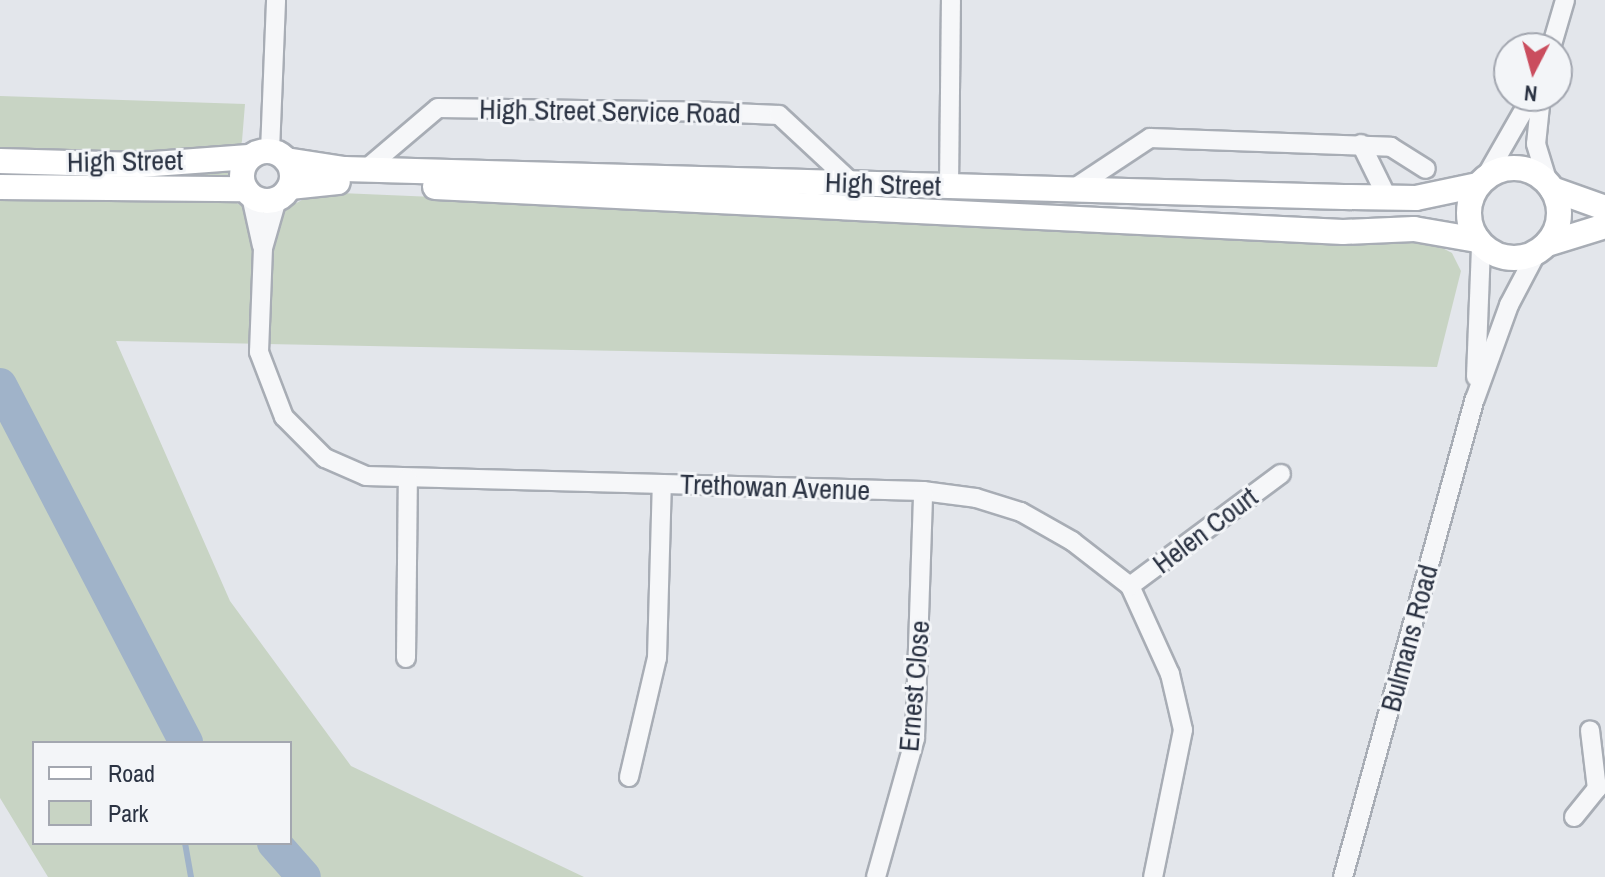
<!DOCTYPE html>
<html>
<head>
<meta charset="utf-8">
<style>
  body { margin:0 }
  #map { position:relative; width:1605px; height:877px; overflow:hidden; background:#e3e6eb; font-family:"Archivo Narrow",sans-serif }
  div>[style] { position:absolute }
  .green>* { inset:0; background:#c8d4c4 }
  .stream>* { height:6px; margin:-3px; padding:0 3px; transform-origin:3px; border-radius:3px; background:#a0b3c9 }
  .river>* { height:34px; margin:-17px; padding:0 17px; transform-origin:17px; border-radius:17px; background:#a0b3c9 }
  .roads { filter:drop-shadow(2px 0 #a8adb5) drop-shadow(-2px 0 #a8adb5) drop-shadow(0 2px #a8adb5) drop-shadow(0 -2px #a8adb5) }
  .minor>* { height:18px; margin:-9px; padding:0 9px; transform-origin:9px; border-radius:9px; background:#f6f7f9 }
  .major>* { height:24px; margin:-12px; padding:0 12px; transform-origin:12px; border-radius:12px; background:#fff }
  .major>.ring { margin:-12px; padding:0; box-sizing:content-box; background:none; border:24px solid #fff; border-radius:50% }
  span { translate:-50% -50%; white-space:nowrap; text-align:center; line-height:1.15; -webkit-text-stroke:6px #f3f5f8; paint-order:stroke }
  .street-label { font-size:28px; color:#2b3343 }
  .legend { position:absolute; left:32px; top:741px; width:260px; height:104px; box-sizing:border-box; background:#f3f5f8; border:2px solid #a3a7b0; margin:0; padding:10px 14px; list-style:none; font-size:24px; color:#2b3343 }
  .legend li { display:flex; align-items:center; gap:16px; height:40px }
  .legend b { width:40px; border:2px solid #a3a7b0 }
  .north { position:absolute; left:1493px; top:32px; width:80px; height:80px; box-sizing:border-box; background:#f3f5f8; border:2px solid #a3a7b0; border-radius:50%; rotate:186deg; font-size:22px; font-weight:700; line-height:32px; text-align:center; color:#2b3343 }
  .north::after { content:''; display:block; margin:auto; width:28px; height:36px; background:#ca4d5e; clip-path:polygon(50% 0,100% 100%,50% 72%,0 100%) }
</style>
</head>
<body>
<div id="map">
  <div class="green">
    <div style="clip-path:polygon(evenodd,0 96px,245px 104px,242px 141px,226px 197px,247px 209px,285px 209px,317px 192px,1427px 240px,1452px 253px,1461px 271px,1437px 367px,116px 341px,230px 601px,351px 766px,584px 877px,48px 877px,0 798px,0 96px,34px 743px,290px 743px,290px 843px,34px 843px,34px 743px)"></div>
  </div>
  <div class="stream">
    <div style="left:0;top:402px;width:9px;rotate:-63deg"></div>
    <div style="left:185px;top:843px;width:35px;rotate:80deg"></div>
  </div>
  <div class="river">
    <div style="left:0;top:385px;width:403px;rotate:62.5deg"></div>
    <div style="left:274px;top:843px;width:45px;rotate:48.6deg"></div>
  </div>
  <div class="roads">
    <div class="minor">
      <div style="left:1551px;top:48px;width:50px;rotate:-73.7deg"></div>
      <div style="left:1541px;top:96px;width:48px;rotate:95.9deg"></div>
      <div style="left:1536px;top:144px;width:41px;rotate:72.9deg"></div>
      <div style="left:1361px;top:144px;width:59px;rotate:63.9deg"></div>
      <div style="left:270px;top:151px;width:151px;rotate:-87.7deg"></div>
      <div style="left:366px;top:169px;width:94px;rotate:-40.3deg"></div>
      <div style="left:438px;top:108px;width:272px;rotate:0.8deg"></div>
      <div style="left:710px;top:112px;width:69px;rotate:2.5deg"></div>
      <div style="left:779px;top:115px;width:98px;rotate:42.9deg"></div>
      <div style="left:1485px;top:178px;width:95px;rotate:-60.2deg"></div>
      <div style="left:949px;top:187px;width:187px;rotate:-89.4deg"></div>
      <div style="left:1070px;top:191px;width:96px;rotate:-33.5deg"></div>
      <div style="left:1150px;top:138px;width:241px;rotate:2.1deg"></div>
      <div style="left:1391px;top:147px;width:41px;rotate:32.2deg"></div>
      <div style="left:251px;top:196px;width:51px;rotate:77.6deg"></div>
      <div style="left:277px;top:199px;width:51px;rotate:105.9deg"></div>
      <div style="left:263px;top:248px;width:104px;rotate:92.2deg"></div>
      <div style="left:259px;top:352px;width:70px;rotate:69deg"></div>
      <div style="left:284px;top:417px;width:58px;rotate:45deg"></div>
      <div style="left:325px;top:458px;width:45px;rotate:23.7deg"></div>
      <div style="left:366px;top:476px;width:557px;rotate:1.54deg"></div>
      <div style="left:923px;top:491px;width:53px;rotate:7.5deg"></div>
      <div style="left:976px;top:498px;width:47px;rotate:17.3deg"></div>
      <div style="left:1021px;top:512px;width:59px;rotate:29.6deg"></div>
      <div style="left:1072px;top:541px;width:73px;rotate:37.8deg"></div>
      <div style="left:1130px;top:586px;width:97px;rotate:65.6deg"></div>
      <div style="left:1170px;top:674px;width:57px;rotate:76.9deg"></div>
      <div style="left:1183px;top:730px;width:150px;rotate:101.5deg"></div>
      <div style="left:1476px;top:377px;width:133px;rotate:-87.8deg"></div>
      <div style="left:1130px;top:586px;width:188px;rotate:-36.6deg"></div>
      <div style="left:406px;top:658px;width:180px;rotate:-89.4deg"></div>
      <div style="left:629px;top:777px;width:122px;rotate:-76.8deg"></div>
      <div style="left:657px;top:658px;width:174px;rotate:-88.4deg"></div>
      <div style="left:1574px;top:817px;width:36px;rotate:-51deg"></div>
      <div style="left:1597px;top:789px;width:59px;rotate:-96.8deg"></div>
      <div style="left:876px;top:877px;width:144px;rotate:-74.3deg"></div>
      <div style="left:915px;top:738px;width:247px;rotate:-88.1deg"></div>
      <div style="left:1343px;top:877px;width:496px;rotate:-74.6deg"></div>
      <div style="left:1475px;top:399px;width:100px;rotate:-70.1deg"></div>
      <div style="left:1509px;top:305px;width:60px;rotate:-62.2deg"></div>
    </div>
    <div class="major">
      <div class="ring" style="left:242px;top:151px;width:26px;height:26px"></div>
      <div style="left:286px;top:160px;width:59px;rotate:8.8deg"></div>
      <div style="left:344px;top:169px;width:1000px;rotate:1.6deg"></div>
      <div style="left:1344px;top:197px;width:72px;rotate:0.8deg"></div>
      <div style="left:1416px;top:198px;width:63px;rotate:-11.8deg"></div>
      <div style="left:0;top:161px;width:140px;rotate:1.6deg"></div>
      <div style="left:140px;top:165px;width:109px;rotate:-4.2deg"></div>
      <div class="ring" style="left:1469px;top:168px;width:66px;height:66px"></div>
      <div style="left:0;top:187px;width:245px;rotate:0.5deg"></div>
      <div style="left:290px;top:187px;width:48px;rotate:-5.9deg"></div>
      <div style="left:435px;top:187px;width:909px;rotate:2.84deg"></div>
      <div style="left:1343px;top:232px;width:71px;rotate:-2.4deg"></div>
      <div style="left:1414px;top:229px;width:65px;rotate:9.8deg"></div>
      <div style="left:1552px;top:189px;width:56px;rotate:19.7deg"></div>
      <div style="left:1547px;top:244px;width:61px;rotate:-17.2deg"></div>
    </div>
  </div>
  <div class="street-label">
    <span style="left:610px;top:111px;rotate:1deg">High Street Service Road</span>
    <span style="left:125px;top:161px;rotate:-1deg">High Street</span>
    <span style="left:883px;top:184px;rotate:2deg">High Street</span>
    <span style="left:775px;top:487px;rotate:2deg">Trethowan Avenue</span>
    <span style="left:1205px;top:530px;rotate:-37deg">Helen Court</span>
    <span style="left:1409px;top:638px;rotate:-75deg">Bulmans Road</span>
    <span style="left:914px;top:686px;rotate:-85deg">Ernest Close</span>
  </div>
  <ul class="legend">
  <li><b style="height:10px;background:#fff"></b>Road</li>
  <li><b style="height:22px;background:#c8d4c4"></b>Park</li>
  </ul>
  <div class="north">N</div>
</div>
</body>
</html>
